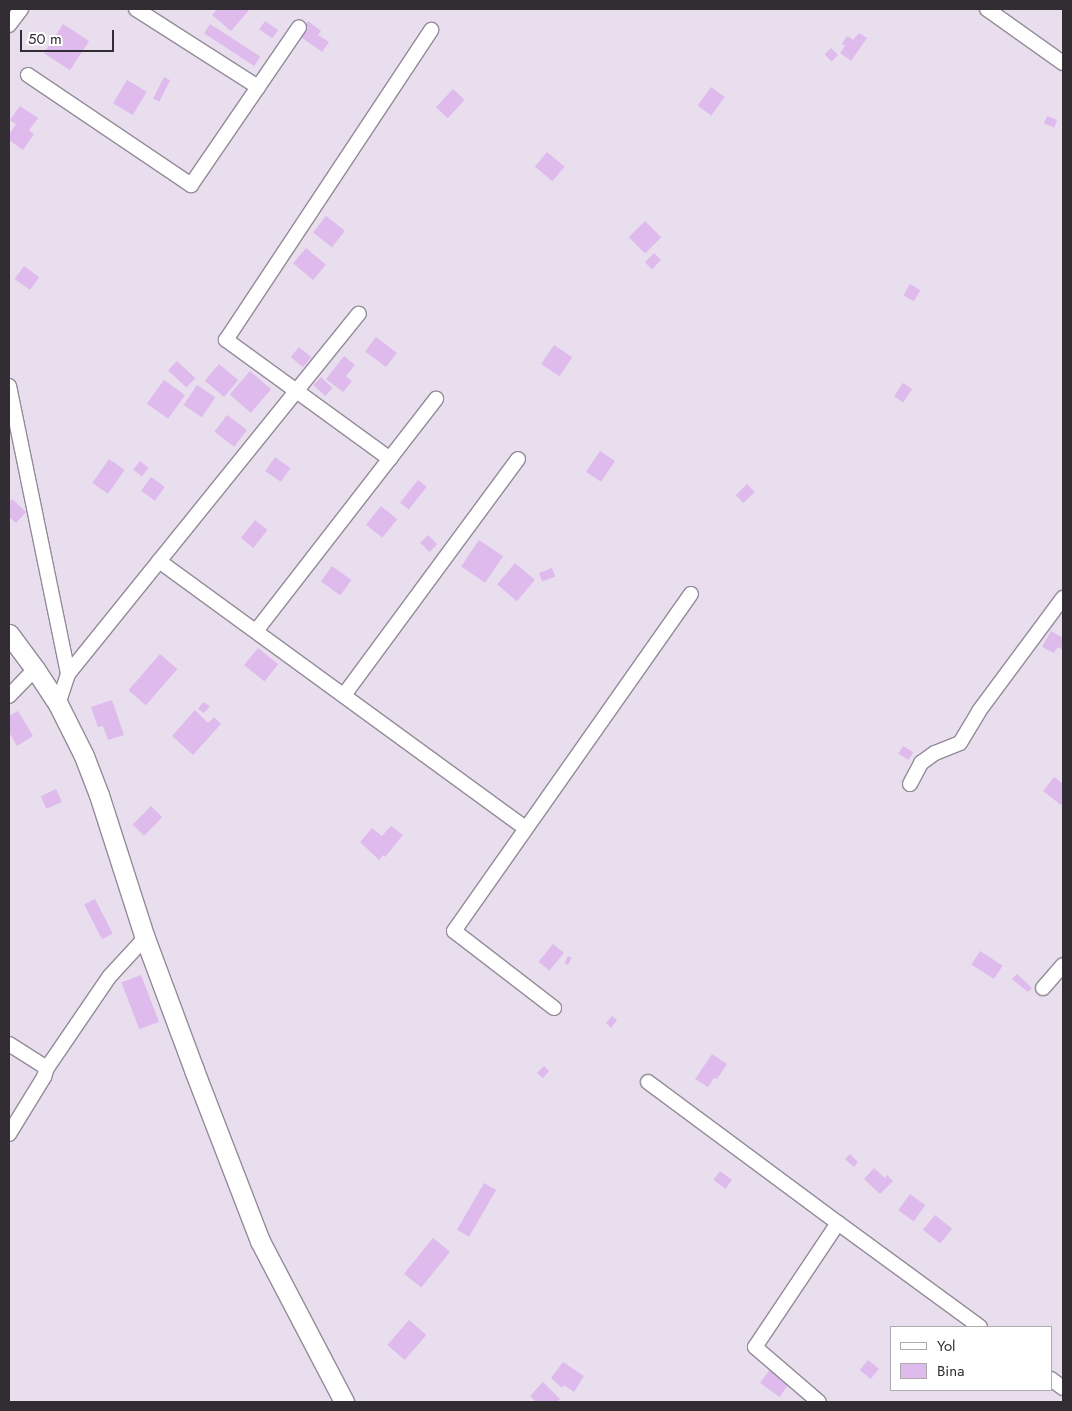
<!DOCTYPE html>
<html>
<head>
<meta charset="utf-8">
<style>
  body { margin:0 }
  #map { position:relative; width:1072px; height:1411px; overflow:hidden; background:#e8deed; font-family:Jost,sans-serif }
  div>[style] { position:absolute }
  .building>* { inset:0; background:#debaed; transform-origin:0 0 }
  .roads { filter:drop-shadow(1px 0 #948b99) drop-shadow(-1px 0 #948b99) drop-shadow(0 1px #948b99) drop-shadow(0 -1px #948b99) }
  .minor>* { height:14px; margin:-7px; padding:0 7px; transform-origin:7px; border-radius:7px; background:#fff }
  .secondary>* { height:19px; margin:-9.5px; padding:0 9.5px; transform-origin:9.5px; border-radius:9.5px; background:#fff }
  span { translate:-50% -50%; white-space:nowrap; text-align:center; line-height:1.15; -webkit-text-stroke:4.5px #fff; paint-order:stroke }
  .frame { position:absolute; inset:0; border:10px solid #312d33; pointer-events:none }
  .legend { position:absolute; left:890px; top:1326px; width:162px; height:65px; box-sizing:border-box; background:#fff; border:1px solid #adabad; margin:0; padding:6px 9px; list-style:none; font-size:15px; color:#312d33 }
  .legend li { display:flex; align-items:center; gap:10px; height:25px }
  .legend b { width:25px; border:1px solid #adabad }
  .scale { position:absolute; left:20px; top:30px; width:94px; height:22px; box-sizing:border-box; border:2px solid #312d33; border-top:0; padding-left:6px; font-size:15px; line-height:18px; white-space:nowrap; color:#312d33; -webkit-text-stroke:4px #fff; paint-order:stroke }
</style>
</head>
<body>
<div id="map">
  <div class="building">
    <div style="clip-path:polygon(217px 9px,250px 9px,231px 31px,212px 15px)"></div>
    <div style="left:265px;top:21px;width:16px;height:10px;rotate:35deg"></div>
    <div style="clip-path:polygon(308px 21px,321px 31px,318px 35px,329px 42px,322px 52px,298px 35px)"></div>
    <div style="left:63px;top:24px;width:31px;height:35px;rotate:33deg"></div>
    <div style="left:210px;top:24px;width:60px;height:11px;rotate:33deg"></div>
    <div style="clip-path:polygon(859px 33px,867px 38px,851px 61px,840px 53px,845px 46px,842px 44px,847px 36px,853px 40px)"></div>
    <div style="left:831px;top:48px;width:10px;height:9px;rotate:45deg"></div>
    <div style="left:164px;top:77px;width:7px;height:24px;rotate:27deg"></div>
    <div style="left:127px;top:80px;width:23px;height:27px;rotate:31deg"></div>
    <div style="left:711px;top:87px;width:17px;height:23px;rotate:36deg"></div>
    <div style="left:453px;top:89px;width:16px;height:25px;rotate:43deg"></div>
    <div style="clip-path:polygon(20px 106px,38px 118px,29px 130px,34px 134px,23px 150px,9px 140px,9px 135px,16px 124px,10px 120px)"></div>
    <div style="left:1047px;top:116px;width:11px;height:8px;rotate:22deg"></div>
    <div style="left:547px;top:152px;width:23px;height:19px;rotate:40deg"></div>
    <div style="left:326px;top:216px;width:24px;height:21px;rotate:38deg"></div>
    <div style="left:645px;top:221px;width:23px;height:23px;rotate:45deg"></div>
    <div style="left:306px;top:248px;width:26px;height:20px;rotate:40deg"></div>
    <div style="left:654px;top:253px;width:10px;height:13px;rotate:45deg"></div>
    <div style="left:24px;top:266px;width:19px;height:16px;rotate:36deg"></div>
    <div style="left:910px;top:284px;width:12px;height:13px;rotate:31deg"></div>
    <div style="left:376px;top:337px;width:26px;height:18px;rotate:37deg"></div>
    <div style="left:554px;top:345px;width:22px;height:23px;rotate:34deg"></div>
    <div style="left:299px;top:347px;width:16px;height:13px;rotate:40deg"></div>
    <div style="clip-path:polygon(344px 356px,355px 365px,346px 376px,352px 381px,343px 392px,326px 379px)"></div>
    <div style="left:177px;top:361px;width:25px;height:13px;rotate:43deg"></div>
    <div style="left:219px;top:364px;width:25px;height:22px;rotate:40deg"></div>
    <div style="left:250px;top:371px;width:28px;height:31px;rotate:41deg"></div>
    <div style="left:321px;top:377px;width:16px;height:11px;rotate:43deg"></div>
    <div style="left:164px;top:380px;width:26px;height:29px;rotate:36deg"></div>
    <div style="left:903px;top:383px;width:11px;height:16px;rotate:34deg"></div>
    <div style="left:197px;top:385px;width:22px;height:24px;rotate:34deg"></div>
    <div style="left:227px;top:415px;width:25px;height:21px;rotate:37deg"></div>
    <div style="left:600px;top:451px;width:18px;height:25px;rotate:34deg"></div>
    <div style="left:275px;top:457px;width:19px;height:17px;rotate:35deg"></div>
    <div style="left:109px;top:459px;width:19px;height:29px;rotate:35deg"></div>
    <div style="left:140px;top:461px;width:11px;height:11px;rotate:38deg"></div>
    <div style="left:151px;top:477px;width:17px;height:17px;rotate:36deg"></div>
    <div style="left:418px;top:480px;width:11px;height:29px;rotate:38deg"></div>
    <div style="left:747px;top:484px;width:11px;height:16px;rotate:45deg"></div>
    <div style="clip-path:polygon(12px 499px,26px 512px,16px 523px,9px 517px,9px 503px)"></div>
    <div style="left:381px;top:506px;width:21px;height:24px;rotate:39deg"></div>
    <div style="left:255px;top:520px;width:16px;height:23px;rotate:38deg"></div>
    <div style="left:428px;top:535px;width:13px;height:11px;rotate:45deg"></div>
    <div style="left:479px;top:540px;width:29px;height:32px;rotate:34deg"></div>
    <div style="left:515px;top:563px;width:26px;height:28px;rotate:40deg"></div>
    <div style="left:332px;top:566px;width:24px;height:19px;rotate:36deg"></div>
    <div style="left:552px;top:568px;width:9px;height:14px;rotate:69deg"></div>
    <div style="clip-path:polygon(1051px 631px,1063px 638px,1063px 650px,1058px 647px,1054px 653px,1042px 647px)"></div>
    <div style="left:258px;top:648px;width:26px;height:22px;rotate:39deg"></div>
    <div style="left:160px;top:654px;width:23px;height:48px;rotate:41deg"></div>
    <div style="clip-path:polygon(112px 700px,124px 735px,108px 740px,103px 726px,98px 727px,91px 707px)"></div>
    <div style="clip-path:polygon(203px 702px,210px 706px,204px 713px,198px 709px)"></div>
    <div style="clip-path:polygon(195px 710px,208px 723px,214px 717px,221px 724px,193px 755px,172px 736px)"></div>
    <div style="clip-path:polygon(18px 711px,33px 736px,17px 746px,9px 732px,9px 716px)"></div>
    <div style="left:903px;top:746px;width:12px;height:9px;rotate:31deg"></div>
    <div style="clip-path:polygon(1054px 777px,1063px 784px,1063px 802px,1061px 805px,1043px 791px)"></div>
    <div style="left:56px;top:789px;width:14px;height:17px;rotate:65deg"></div>
    <div style="left:151px;top:806px;width:16px;height:26px;rotate:45deg"></div>
    <div style="clip-path:polygon(391px 826px,403px 835px,385px 857px,383px 855px,379px 860px,360px 842px,372px 828px,382px 836px)"></div>
    <div style="left:95px;top:899px;width:39px;height:12px;rotate:63deg"></div>
    <div style="left:553px;top:944px;width:14px;height:23px;rotate:39deg"></div>
    <div style="left:980px;top:951px;width:27px;height:16px;rotate:33deg"></div>
    <div style="left:568px;top:956px;width:4px;height:8px;rotate:27deg"></div>
    <div style="clip-path:polygon(1017px 974px,1032px 988px,1028px 992px,1012px 979px)"></div>
    <div style="left:141px;top:975px;width:50px;height:21px;rotate:69deg"></div>
    <div style="clip-path:polygon(612px 1016px,617px 1020px,611px 1028px,606px 1023px)"></div>
    <div style="clip-path:polygon(712px 1054px,727px 1064px,717px 1079px,714px 1078px,708px 1087px,695px 1079px)"></div>
    <div style="clip-path:polygon(544px 1066px,549px 1071px,543px 1078px,537px 1073px)"></div>
    <div style="clip-path:polygon(850px 1154px,858px 1162px,854px 1167px,845px 1159px)"></div>
    <div style="clip-path:polygon(874px 1168px,885px 1178px,887px 1175px,893px 1181px,880px 1194px,864px 1179px)"></div>
    <div style="left:720px;top:1171px;width:15px;height:11px;rotate:37deg"></div>
    <div style="left:484px;top:1183px;width:14px;height:54px;rotate:30deg"></div>
    <div style="left:910px;top:1194px;width:19px;height:20px;rotate:36deg"></div>
    <div style="left:935px;top:1215px;width:22px;height:19px;rotate:39deg"></div>
    <div style="left:433px;top:1238px;width:22px;height:46px;rotate:39deg"></div>
    <div style="left:409px;top:1320px;width:23px;height:33px;rotate:41deg"></div>
    <div style="left:868px;top:1360px;width:14px;height:13px;rotate:39deg"></div>
    <div style="clip-path:polygon(563px 1362px,584px 1376px,574px 1392px,564px 1385px,562px 1388px,551px 1378px)"></div>
    <div style="left:773px;top:1365px;width:24px;height:22px;rotate:36deg"></div>
    <div style="clip-path:polygon(543px 1382px,560px 1399px,557px 1402px,536px 1402px,530px 1396px)"></div>
  </div>
  <div class="roads">
    <div class="minor">
      <div style="left:136px;top:9px;width:145px;rotate:32.6deg"></div>
      <div style="left:987px;top:9px;width:93px;rotate:35.4deg"></div>
      <div style="left:9px;top:25px;width:20px;rotate:-53deg"></div>
      <div style="left:28px;top:75px;width:197px;rotate:34deg"></div>
      <div style="left:191px;top:185px;width:191px;rotate:-55.6deg"></div>
      <div style="left:9px;top:386px;width:294px;rotate:78.4deg"></div>
      <div style="left:68px;top:674px;width:32px;rotate:108deg"></div>
      <div style="left:390px;top:459px;width:203px;rotate:-144deg"></div>
      <div style="left:226px;top:340px;width:372px;rotate:-56.5deg"></div>
      <div style="left:159px;top:561px;width:453px;rotate:36.1deg"></div>
      <div style="left:256px;top:631px;width:294px;rotate:-52.2deg"></div>
      <div style="left:68px;top:674px;width:463px;rotate:-51.1deg"></div>
      <div style="left:344px;top:695px;width:293px;rotate:-53.6deg"></div>
      <div style="left:9px;top:696px;width:37px;rotate:-46deg"></div>
      <div style="left:910px;top:784px;width:24px;rotate:-62deg"></div>
      <div style="left:921px;top:763px;width:17px;rotate:-36deg"></div>
      <div style="left:935px;top:753px;width:27px;rotate:-22deg"></div>
      <div style="left:960px;top:743px;width:37px;rotate:-59deg"></div>
      <div style="left:979px;top:711px;width:141px;rotate:-53.4deg"></div>
      <div style="left:1043px;top:988px;width:30px;rotate:-49deg"></div>
      <div style="left:554px;top:1008px;width:126px;rotate:-142.4deg"></div>
      <div style="left:454px;top:931px;width:412px;rotate:-54.9deg"></div>
      <div style="left:9px;top:1044px;width:45px;rotate:32.3deg"></div>
      <div style="left:648px;top:1082px;width:237px;rotate:36.6deg"></div>
      <div style="left:838px;top:1223px;width:149px;rotate:123.8deg"></div>
      <div style="left:755px;top:1347px;width:84px;rotate:40.7deg"></div>
      <div style="left:9px;top:1134px;width:67px;rotate:-58.4deg"></div>
      <div style="left:44px;top:1077px;width:9px;rotate:-72deg"></div>
      <div style="left:47px;top:1068px;width:110px;rotate:-55.7deg"></div>
      <div style="left:109px;top:977px;width:53px;rotate:-47.3deg"></div>
      <div style="left:838px;top:1223px;width:176px;rotate:36.2deg"></div>
      <div style="left:1051px;top:1379px;width:15px;rotate:37deg"></div>
    </div>
    <div class="secondary">
      <div style="left:9px;top:634px;width:44px;rotate:53.4deg"></div>
      <div style="left:35px;top:669px;width:42px;rotate:56.7deg"></div>
      <div style="left:58px;top:704px;width:58px;rotate:63.4deg"></div>
      <div style="left:84px;top:756px;width:42px;rotate:69deg"></div>
      <div style="left:99px;top:795px;width:150px;rotate:72.2deg"></div>
      <div style="left:145px;top:938px;width:141px;rotate:69.6deg"></div>
      <div style="left:194px;top:1070px;width:183px;rotate:68.9deg"></div>
      <div style="left:260px;top:1241px;width:182px;rotate:62.4deg"></div>
    </div>
  </div>
  <div class="frame"></div>
  <ul class="legend">
  <li><b style="height:6px;background:#fff"></b>Yol</li>
  <li><b style="height:14px;background:#debaed"></b>Bina</li>
  </ul>
  <div class="scale">50 m</div>
</div>
</body>
</html>
